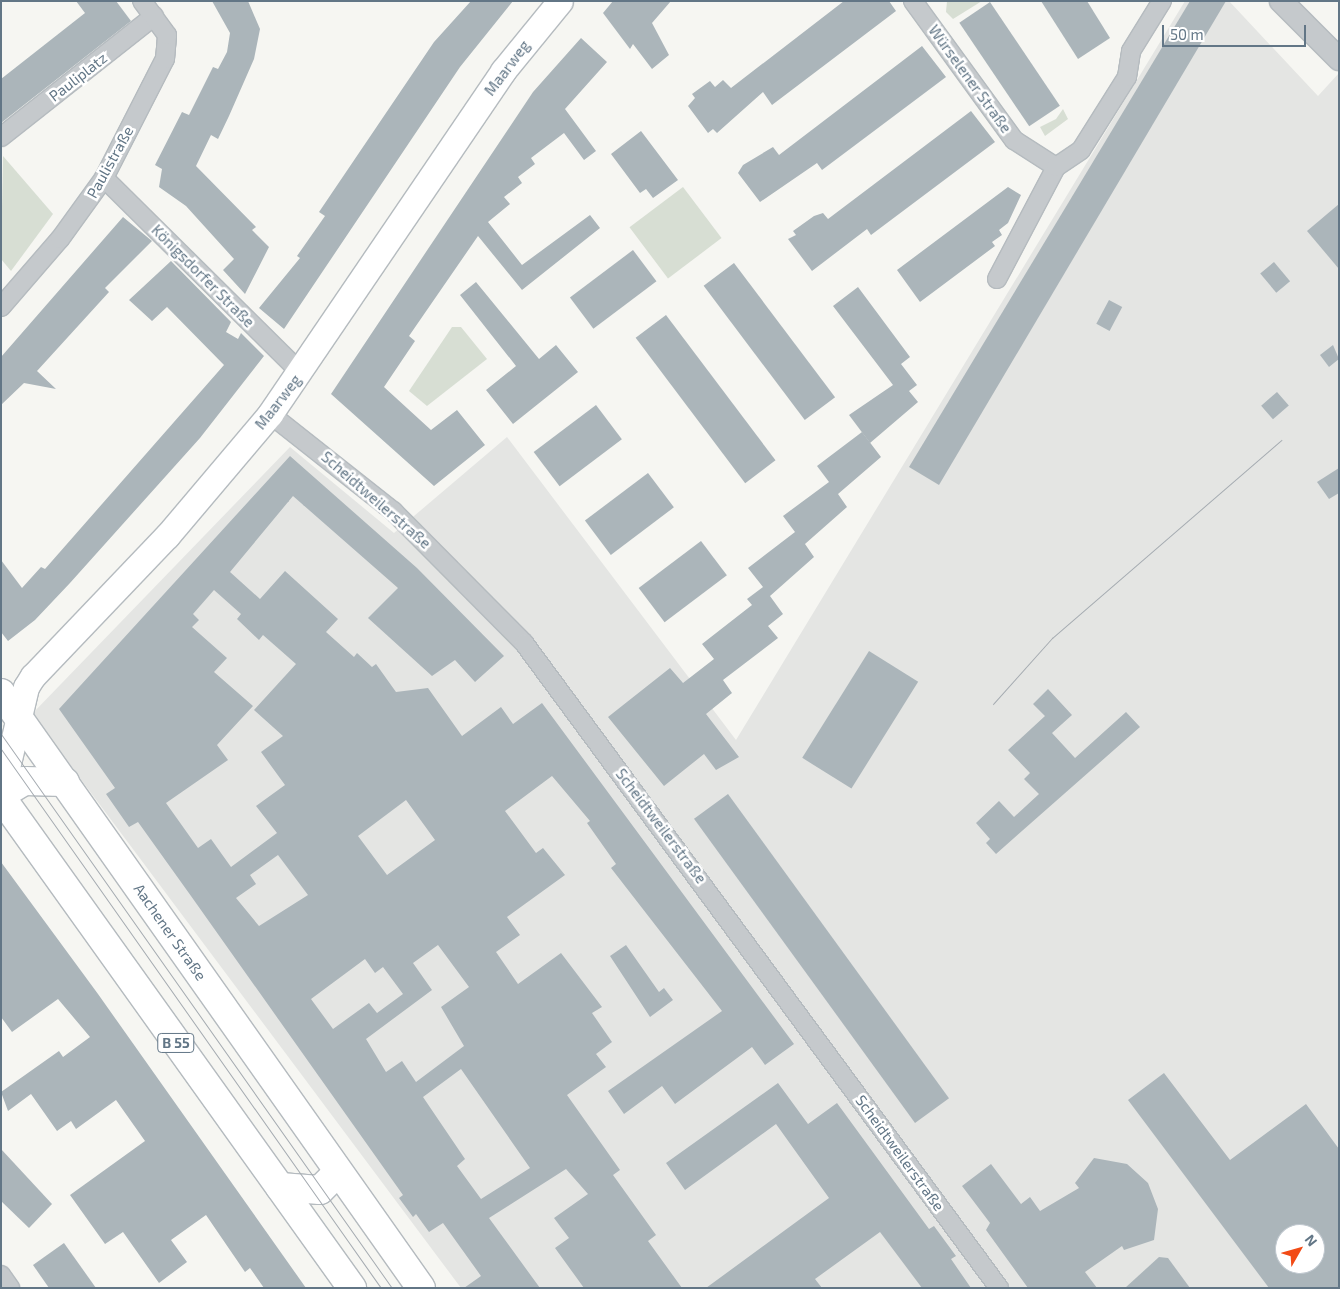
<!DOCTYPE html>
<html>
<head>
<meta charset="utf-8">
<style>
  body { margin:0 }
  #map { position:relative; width:1340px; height:1289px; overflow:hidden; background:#f6f6f2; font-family:"Exo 2",sans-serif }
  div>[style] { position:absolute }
  .built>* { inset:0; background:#e4e5e3 }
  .green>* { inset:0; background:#d7ded3; transform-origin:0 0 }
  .building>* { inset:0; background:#abb5ba; transform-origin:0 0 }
  .roads { filter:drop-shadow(1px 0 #b5bbbf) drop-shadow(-1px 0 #b5bbbf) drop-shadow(0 1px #b5bbbf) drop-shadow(0 -1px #b5bbbf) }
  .minor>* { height:18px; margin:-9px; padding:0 9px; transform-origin:9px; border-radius:9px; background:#c5c9cc }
  .tertiary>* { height:22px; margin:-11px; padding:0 11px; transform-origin:11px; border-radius:11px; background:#c5c9cc }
  .secondary>* { height:25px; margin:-12.5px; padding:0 12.5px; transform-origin:12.5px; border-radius:12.5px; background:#fff }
  .primary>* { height:28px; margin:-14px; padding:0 14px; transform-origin:14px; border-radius:14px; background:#fff }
  .tram>* { height:1px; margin:-0.5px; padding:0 0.5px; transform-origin:0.5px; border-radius:0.5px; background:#a5abb1 }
  span { translate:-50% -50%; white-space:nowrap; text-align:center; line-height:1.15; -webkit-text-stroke:5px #fff; paint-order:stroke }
  .shield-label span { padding:1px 4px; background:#fff; border:1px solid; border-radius:4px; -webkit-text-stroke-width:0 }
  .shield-label { font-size:14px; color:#627686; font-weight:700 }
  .street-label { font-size:15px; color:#627686 }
  .frame { position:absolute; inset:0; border:2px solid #627686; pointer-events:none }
  .north { position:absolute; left:1275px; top:1224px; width:50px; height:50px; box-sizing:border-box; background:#fff; border:1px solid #c0c8cf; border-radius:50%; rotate:52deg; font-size:14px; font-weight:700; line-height:20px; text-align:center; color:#627686 }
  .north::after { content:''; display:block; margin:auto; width:18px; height:22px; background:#f24b16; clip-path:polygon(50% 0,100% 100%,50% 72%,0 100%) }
  .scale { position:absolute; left:1162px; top:25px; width:144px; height:22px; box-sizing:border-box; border:2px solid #627686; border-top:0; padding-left:6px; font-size:15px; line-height:18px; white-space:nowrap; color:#627686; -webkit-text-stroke:4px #fff; paint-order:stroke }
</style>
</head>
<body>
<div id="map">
  <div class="built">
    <div style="clip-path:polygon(evenodd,1185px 1px,1229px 1px,1318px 96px,1339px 73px,1339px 1288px,461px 1288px,32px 714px,290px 447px,394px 533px,507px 437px,736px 740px,1185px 1px,1285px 1234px,1315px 1234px,1315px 1264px,1285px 1264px,1285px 1234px)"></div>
  </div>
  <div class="green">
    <div style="clip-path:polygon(982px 1px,953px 19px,946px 12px,947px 1px)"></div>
    <div style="clip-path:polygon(1063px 109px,1068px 119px,1045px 136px,1040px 127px,1056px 119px)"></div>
    <div style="clip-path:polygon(3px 156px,53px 214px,11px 271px,1px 259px)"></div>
    <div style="left:683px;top:187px;width:64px;height:67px;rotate:53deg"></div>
    <div style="clip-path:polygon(452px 327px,461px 327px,487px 359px,427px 406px,409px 391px)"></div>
  </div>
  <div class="building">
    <div style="clip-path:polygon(76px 1px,116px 1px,131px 21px,1px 123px,1px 79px,85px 13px)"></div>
    <div style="clip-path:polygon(212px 1px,248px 1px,260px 29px,254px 59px,229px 116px,218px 139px,211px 135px,196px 166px,256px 227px,252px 230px,269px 247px,245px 294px,223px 270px,234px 259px,186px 206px,159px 187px,162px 169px,155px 165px,182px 112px,189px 115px,213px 67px,218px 69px,227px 52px,230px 33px)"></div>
    <div style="clip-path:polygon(471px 1px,513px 1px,460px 67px,284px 329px,259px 308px,300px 258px,297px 256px,325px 216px,319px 212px,434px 42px)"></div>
    <div style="clip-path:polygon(613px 1px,671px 1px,652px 23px,669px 55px,652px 69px,633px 44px,630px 49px,603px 13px)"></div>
    <div style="clip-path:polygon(844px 1px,889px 1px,896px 11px,772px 105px,763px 92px,717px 133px,713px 129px,708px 133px,688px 106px,695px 98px,692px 94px,710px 81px,715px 87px,723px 80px,731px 88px)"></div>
    <div style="clip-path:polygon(1041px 1px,1087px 1px,1110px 38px,1078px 59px)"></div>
    <div style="clip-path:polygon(1190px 1px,1226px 1px,939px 485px,909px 467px)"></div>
    <div style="left:990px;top:2px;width:125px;height:37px;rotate:56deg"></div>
    <div style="clip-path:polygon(581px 38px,607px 62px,565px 109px,596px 151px,584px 160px,564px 133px,531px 158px,535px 164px,518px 177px,522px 183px,504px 197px,510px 204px,488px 222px,522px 265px,590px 215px,600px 228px,522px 290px,478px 236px,409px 336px,415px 341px,384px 387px,431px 430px,457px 410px,485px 445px,434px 486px,331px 394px,533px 92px)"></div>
    <div style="clip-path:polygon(922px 46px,946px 77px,822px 170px,817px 163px,760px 202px,738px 173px,743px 165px,773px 147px,779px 155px)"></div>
    <div style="clip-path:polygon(971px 111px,995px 142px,871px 235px,867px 229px,812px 271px,788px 239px,796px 235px,793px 231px,814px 216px,823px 213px,828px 219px)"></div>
    <div style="clip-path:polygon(641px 131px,678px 180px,653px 198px,646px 189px,640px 193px,611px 154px)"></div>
    <div style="clip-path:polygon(1008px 187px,1021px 195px,1008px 223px,999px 230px,1002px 235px,992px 242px,995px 246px,920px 302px,897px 270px)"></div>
    <div style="clip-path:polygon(1339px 204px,1339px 269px,1307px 231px)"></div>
    <div style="clip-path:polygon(123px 217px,152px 241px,105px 288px,109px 292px,37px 371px,56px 389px,24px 383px,1px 405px,1px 357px)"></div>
    <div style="left:633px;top:250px;width:39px;height:79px;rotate:53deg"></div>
    <div style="clip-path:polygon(171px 261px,231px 322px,226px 332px,238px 339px,241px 333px,264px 356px,200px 438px,70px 583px,35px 620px,8px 641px,1px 632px,1px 560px,22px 588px,41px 567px,45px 569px,224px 365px,167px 307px,152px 321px,129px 300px)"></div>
    <div style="left:1274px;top:262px;width:25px;height:18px;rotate:50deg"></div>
    <div style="left:734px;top:263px;width:168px;height:38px;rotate:53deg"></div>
    <div style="clip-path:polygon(476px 282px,539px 359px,556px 345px,578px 372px,513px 424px,486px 390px,516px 366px,460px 295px)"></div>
    <div style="clip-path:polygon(858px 287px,910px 357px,901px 364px,917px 385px,909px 391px,918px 402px,870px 443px,849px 415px,893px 385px,833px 306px)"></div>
    <div style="left:1109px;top:300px;width:15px;height:27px;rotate:28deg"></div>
    <div style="left:666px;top:315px;width:182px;height:38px;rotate:53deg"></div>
    <div style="clip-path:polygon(1333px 345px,1339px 359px,1329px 367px,1320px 355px)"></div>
    <div style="left:1277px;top:392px;width:18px;height:21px;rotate:49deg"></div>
    <div style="left:596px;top:405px;width:43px;height:78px;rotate:53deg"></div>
    <div style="clip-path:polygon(862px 432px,881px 457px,838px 494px,847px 507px,805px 544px,814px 557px,770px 596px,783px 614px,768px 626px,778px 638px,723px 680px,732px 693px,706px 714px,739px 757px,716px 770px,704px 754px,664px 786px,608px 717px,670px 668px,683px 683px,714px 659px,702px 644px,752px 605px,747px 599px,763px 587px,748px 568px,795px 532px,783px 516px,829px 482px,817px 466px)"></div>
    <div style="clip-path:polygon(evenodd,290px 456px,417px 568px,504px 656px,475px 682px,455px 660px,432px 676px,368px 618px,398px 588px,293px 496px,230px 572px,260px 599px,285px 571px,338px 619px,326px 632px,354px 657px,357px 653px,372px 667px,376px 664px,396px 692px,428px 688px,462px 736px,501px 707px,513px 724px,542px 703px,794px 1044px,765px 1065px,752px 1047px,675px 1104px,662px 1086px,624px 1114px,608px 1091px,722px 1011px,611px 868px,616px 864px,587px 823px,590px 821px,552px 776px,505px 811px,536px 853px,543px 848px,565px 875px,507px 917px,520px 935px,496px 952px,518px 984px,561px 953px,602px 1007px,592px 1013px,612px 1042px,596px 1054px,606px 1067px,567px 1095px,620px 1170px,613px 1175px,656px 1235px,648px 1241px,682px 1288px,584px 1288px,555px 1248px,569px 1238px,554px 1218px,588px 1194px,566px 1169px,489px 1218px,540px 1288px,464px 1288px,481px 1276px,443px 1223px,429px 1232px,416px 1214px,413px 1217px,399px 1198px,403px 1195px,191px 896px,138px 822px,129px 827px,106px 794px,115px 788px,59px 709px,290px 456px,214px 590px,241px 614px,237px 619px,259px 640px,263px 635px,296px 664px,254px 710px,283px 736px,261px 752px,285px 785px,256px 806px,277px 833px,231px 867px,211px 839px,198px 848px,166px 803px,228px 760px,217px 745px,253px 706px,214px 672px,227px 658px,192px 627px,199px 620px,193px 614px,214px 590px,290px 456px,406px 800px,435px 840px,387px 875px,358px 836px,406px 800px,290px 456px,278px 855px,308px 895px,259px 926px,236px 898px,256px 884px,250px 875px,278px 855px,290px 456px,438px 945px,469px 987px,441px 1007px,464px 1046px,416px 1082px,402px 1061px,386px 1072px,366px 1039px,432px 990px,413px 963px,438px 945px,290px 456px,365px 959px,375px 973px,383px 967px,403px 994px,377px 1013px,369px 1003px,333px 1029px,311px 999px,365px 959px,290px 456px,461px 1069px,530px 1168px,481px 1199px,457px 1166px,465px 1159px,423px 1097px,461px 1069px)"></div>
    <div style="clip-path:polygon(1339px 468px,1339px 493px,1329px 499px,1317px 482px)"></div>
    <div style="left:648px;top:473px;width:43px;height:79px;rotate:53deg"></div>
    <div style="left:701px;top:541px;width:43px;height:78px;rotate:53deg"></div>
    <div style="left:869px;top:651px;width:58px;height:126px;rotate:32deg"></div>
    <div style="clip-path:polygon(1048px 689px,1072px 715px,1052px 733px,1075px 758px,1126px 712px,1140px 727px,996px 854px,986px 843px,990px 839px,976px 823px,999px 801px,1014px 817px,1039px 794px,1024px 779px,1030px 773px,1008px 750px,1045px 716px,1033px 704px)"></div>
    <div style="left:728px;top:794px;width:376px;height:42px;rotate:54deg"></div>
    <div style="clip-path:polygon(1px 862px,98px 994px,306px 1288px,264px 1288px,250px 1268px,245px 1272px,206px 1215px,171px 1240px,187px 1262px,159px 1283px,123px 1232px,105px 1244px,70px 1195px,145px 1141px,116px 1100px,76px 1129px,71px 1121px,57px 1131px,31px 1094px,8px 1111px,1px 1092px,59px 1051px,63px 1057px,90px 1037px,58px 999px,12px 1032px,1px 1017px)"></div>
    <div style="clip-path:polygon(626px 945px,659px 992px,664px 988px,673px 1000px,650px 1017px,610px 956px)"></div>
    <div style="clip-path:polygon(evenodd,1164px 1073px,1230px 1160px,1306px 1104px,1339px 1149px,1339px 1288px,1269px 1288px,1128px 1100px,1164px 1073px,1285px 1234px,1315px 1234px,1315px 1264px,1285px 1264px,1285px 1234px)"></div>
    <div style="clip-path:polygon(778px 1083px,808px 1124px,837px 1103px,929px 1229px,934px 1226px,956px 1256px,951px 1259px,971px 1288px,922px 1288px,880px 1232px,815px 1279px,822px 1288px,706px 1288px,829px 1198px,776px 1124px,685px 1190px,666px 1163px)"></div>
    <div style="clip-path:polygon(1px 1149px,52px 1204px,29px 1228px,1px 1201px)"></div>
    <div style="clip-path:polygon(1094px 1158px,1127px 1164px,1148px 1183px,1158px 1209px,1154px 1240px,1124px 1250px,1122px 1246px,1085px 1272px,1097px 1288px,1028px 1288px,986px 1230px,990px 1223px,962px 1186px,991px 1164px,1021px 1204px,1030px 1197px,1040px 1211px,1079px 1188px,1075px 1183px)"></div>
    <div style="clip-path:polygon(64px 1243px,96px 1288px,49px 1288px,33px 1265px)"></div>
    <div style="clip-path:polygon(1159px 1257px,1168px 1258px,1190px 1288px,1125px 1288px)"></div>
  </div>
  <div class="roads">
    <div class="minor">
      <div style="left:913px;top:1px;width:172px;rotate:54deg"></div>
      <div style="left:1014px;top:140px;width:50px;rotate:32.7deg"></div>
      <div style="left:1px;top:137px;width:195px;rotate:-38.3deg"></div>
      <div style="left:104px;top:178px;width:277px;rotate:44.7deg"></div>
      <div style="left:997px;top:279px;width:127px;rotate:-62.2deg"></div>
      <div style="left:1056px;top:167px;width:30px;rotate:-34deg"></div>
      <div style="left:1081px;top:150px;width:86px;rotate:-57.8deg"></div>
      <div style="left:1127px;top:77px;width:26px;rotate:-81deg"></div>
      <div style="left:1131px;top:51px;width:59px;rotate:-58.2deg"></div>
      <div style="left:1px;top:307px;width:90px;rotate:-49.1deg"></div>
      <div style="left:60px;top:239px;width:75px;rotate:-54.2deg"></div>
      <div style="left:104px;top:178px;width:134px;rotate:-62.9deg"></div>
      <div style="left:165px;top:59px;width:24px;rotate:-85deg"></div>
      <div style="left:167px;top:35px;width:42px;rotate:-126.3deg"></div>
      <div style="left:270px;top:414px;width:157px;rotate:38.3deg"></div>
      <div style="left:393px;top:511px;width:186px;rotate:45.2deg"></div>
      <div style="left:524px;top:643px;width:801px;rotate:53.63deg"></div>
      <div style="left:1px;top:1275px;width:16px;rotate:55deg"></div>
    </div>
    <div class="tertiary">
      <div style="left:1281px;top:1px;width:82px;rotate:45deg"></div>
    </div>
    <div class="secondary">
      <div style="left:1px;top:793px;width:109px;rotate:-76.7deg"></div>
      <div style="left:26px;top:687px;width:13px;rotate:-58deg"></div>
      <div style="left:33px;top:676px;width:194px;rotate:-46.3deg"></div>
      <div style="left:167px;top:536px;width:160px;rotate:-49.8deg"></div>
      <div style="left:270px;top:414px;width:415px;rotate:-55.8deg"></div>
      <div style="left:503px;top:71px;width:90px;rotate:-50.8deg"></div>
    </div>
    <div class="primary">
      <div style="left:1px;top:693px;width:728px;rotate:54.78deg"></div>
      <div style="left:1px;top:795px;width:27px;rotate:-31deg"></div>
      <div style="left:24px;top:781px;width:41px;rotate:1.4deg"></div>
      <div style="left:1px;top:797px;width:604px;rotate:54.44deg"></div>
      <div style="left:280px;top:1187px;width:40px;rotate:4.3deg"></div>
      <div style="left:320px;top:1190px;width:24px;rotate:-45deg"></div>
    </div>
  </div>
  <div class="tram">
    <div style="left:993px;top:704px;width:89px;rotate:-48.2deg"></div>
    <div style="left:1052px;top:638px;width:303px;rotate:-40.8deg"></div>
    <div style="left:1px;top:734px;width:678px;rotate:54.79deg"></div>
    <div style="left:1px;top:749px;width:659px;rotate:54.82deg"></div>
  </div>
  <div class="shield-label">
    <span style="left:176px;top:1043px">B 55</span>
  </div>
  <div class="street-label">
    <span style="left:507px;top:68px;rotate:-53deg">Maarweg</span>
    <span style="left:78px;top:77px;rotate:-38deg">Pauliplatz</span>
    <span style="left:970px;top:79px;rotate:54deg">Würselener Straße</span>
    <span style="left:110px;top:162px;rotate:-61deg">Paulistraße</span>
    <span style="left:203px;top:276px;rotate:45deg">Königsdorfer Straße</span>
    <span style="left:278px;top:402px;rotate:-52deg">Maarweg</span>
    <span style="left:376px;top:500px;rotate:41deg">Scheidtweilerstraße</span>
    <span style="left:661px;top:826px;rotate:53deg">Scheidtweilerstraße</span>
    <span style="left:170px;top:932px;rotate:55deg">Aachener Straße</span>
    <span style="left:900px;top:1153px;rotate:54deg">Scheidtweilerstraße</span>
  </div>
  <div class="frame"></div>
  <div class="north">N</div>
  <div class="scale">50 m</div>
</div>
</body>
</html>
